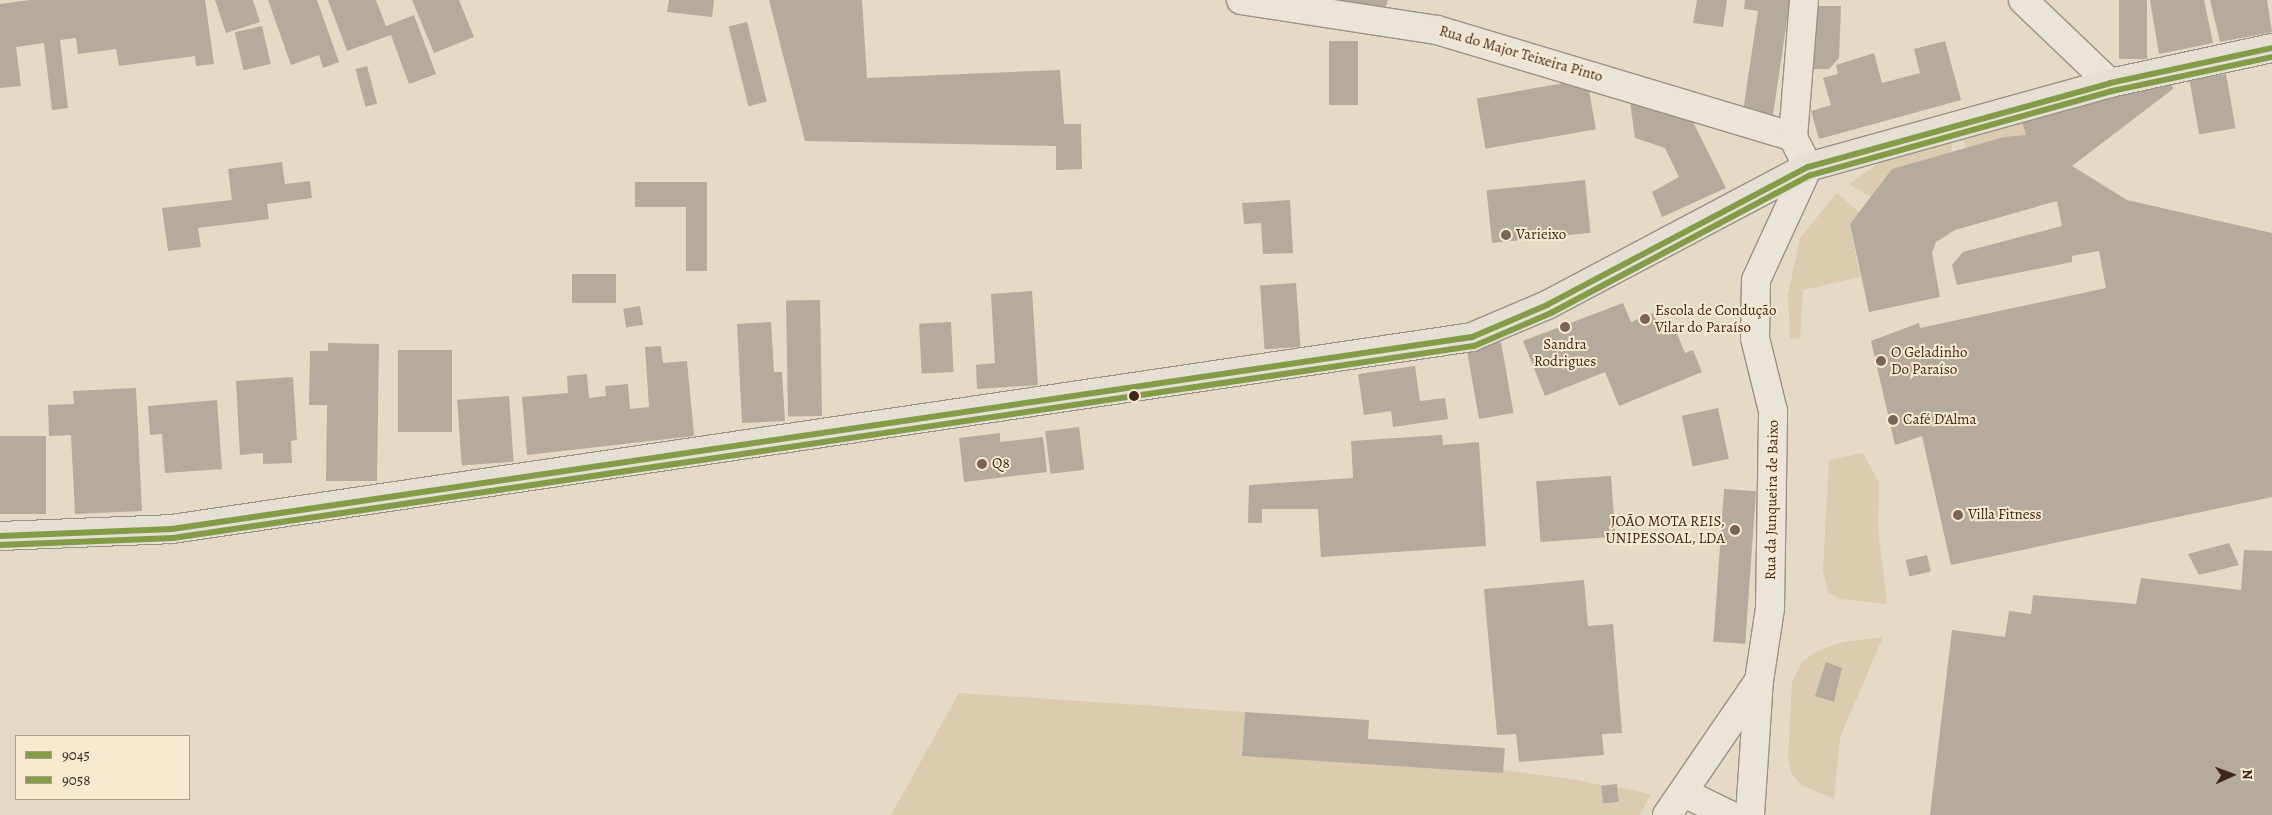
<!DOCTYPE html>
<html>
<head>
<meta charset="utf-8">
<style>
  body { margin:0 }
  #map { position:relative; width:2272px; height:815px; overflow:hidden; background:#e5dac5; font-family:Alegreya,serif }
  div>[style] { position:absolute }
  .green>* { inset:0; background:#dbcbaf }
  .building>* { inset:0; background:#b5ab9d; transform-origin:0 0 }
  .roads { filter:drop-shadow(1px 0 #9b9185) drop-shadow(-1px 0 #9b9185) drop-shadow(0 1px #9b9185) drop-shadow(0 -1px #9b9185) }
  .minor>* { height:28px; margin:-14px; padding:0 14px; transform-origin:14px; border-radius:14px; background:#eae4d9 }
  .major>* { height:28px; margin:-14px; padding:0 14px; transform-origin:14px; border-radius:14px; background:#e6dfd3 }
  .bus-1>* { height:6px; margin:-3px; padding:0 3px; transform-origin:3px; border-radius:3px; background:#829c47 }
  .bus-2>* { height:6px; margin:-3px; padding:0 3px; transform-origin:3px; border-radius:3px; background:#829c47 }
  .dots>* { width:14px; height:14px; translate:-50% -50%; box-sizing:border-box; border:2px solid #f7ead1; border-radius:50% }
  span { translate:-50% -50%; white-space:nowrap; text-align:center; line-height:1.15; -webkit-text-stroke:4px #f7ead1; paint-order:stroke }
  .street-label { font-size:15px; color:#3e261c }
  .poi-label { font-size:15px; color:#3e261c }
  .left { translate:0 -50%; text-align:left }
  .right { translate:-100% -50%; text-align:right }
  .legend { position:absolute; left:15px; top:735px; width:175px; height:65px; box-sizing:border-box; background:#f7ead1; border:1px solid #ad9c89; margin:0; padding:6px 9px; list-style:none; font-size:15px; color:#3e261c }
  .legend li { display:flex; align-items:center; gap:10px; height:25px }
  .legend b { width:25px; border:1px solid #ad9c89 }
  .north { position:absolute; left:2207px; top:750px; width:50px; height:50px; -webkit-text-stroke:4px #f7ead1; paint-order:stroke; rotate:88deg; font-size:14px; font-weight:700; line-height:20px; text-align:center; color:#3e261c }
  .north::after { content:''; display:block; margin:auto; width:18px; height:22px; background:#3e261c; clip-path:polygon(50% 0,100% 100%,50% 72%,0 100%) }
</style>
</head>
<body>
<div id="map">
  <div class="green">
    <div style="clip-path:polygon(2022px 122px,2026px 135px,1965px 149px,1964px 137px)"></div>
    <div style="clip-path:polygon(1951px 141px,1952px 152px,1892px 169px,1871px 197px,1849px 184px,1885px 159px)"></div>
    <div style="clip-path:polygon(1837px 193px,1859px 212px,1850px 224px,1860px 277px,1803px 290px,1800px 339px,1790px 338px,1788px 295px,1800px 238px)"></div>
    <div style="clip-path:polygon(1863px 453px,1879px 483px,1878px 529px,1887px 604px,1840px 599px,1828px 592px,1823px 571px,1829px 460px)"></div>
    <div style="clip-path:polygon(1883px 637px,1840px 737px,1834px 799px,1803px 786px,1792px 775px,1788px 758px,1792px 683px,1801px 663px,1817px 651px,1843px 642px)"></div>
    <div style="clip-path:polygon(959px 693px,1245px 712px,1243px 756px,1503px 770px,1577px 780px,1601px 785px,1603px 804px,1619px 802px,1618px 787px,1651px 794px,1640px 815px,891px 815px)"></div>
  </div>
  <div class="building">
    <div style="clip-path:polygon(30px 0,205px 0,214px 64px,196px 66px,195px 56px,119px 66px,116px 49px,78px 54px,76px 38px,60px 40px,68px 108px,52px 110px,44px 43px,16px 47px,21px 86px,0 88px,0 4px)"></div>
    <div style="clip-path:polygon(215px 0,253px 0,260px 22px,226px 33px)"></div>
    <div style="clip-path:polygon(268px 0,317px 0,339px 62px,323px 68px,319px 55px,291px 65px)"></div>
    <div style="clip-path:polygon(328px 0,376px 0,386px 26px,414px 15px,436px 74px,409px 84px,391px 35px,347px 51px)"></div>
    <div style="clip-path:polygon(412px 0,459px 0,474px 37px,434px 53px)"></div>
    <div style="clip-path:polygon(669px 0,714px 0,712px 17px,667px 12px)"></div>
    <div style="clip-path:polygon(769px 0,862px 0,867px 78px,1060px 70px,1064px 124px,1081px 124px,1082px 169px,1056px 170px,1056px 146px,805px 141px)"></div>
    <div style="clip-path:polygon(1341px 0,1388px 0,1383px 15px)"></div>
    <div style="clip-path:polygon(1697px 0,1727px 0,1723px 27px,1693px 23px)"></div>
    <div style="clip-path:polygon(1745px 0,1790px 0,1773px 115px,1743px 111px,1758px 11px,1744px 9px)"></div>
    <div style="left:2119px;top:0;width:28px;height:59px"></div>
    <div style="clip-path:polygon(2150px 0,2204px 0,2213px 43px,2159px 54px)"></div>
    <div style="clip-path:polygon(2210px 0,2267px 0,2272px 32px,2220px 42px)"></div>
    <div style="clip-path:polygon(1813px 6px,1841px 6px,1839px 58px,1829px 69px,1814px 69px)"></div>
    <div style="left:747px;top:22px;width:82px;height:19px;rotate:76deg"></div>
    <div style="left:262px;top:26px;width:39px;height:28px;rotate:77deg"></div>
    <div style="left:1329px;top:41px;width:29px;height:64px"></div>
    <div style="clip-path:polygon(1945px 41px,1961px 100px,1819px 139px,1811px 111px,1831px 105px,1823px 78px,1838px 74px,1836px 65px,1874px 53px,1882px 83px,1920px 73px,1914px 49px)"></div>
    <div style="left:367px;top:66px;width:39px;height:12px;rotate:75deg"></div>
    <div style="left:2226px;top:74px;width:55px;height:37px;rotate:80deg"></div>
    <div style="left:1587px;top:79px;width:51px;height:112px;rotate:80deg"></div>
    <div style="clip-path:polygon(2172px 84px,2173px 89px,2072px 166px,2127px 200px,2272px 233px,2272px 497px,1951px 565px,1922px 436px,1895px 445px,1871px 341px,1919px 323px,1920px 328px,2106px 288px,2099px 251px,2072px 256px,2072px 262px,1957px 285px,1952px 265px,1963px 252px,2062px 226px,2057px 201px,1955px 230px,1936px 242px,1932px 253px,1940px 297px,1869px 312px,1850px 224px,1892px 169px,2004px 137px,2026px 135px,2022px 122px,2137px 85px)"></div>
    <div style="clip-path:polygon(1630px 102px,1693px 122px,1726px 188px,1662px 217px,1652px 192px,1679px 177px,1665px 148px,1635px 138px)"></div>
    <div style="clip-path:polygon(282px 162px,285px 184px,310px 181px,312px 198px,267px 204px,269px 219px,198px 228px,201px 247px,168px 251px,162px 208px,232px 200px,228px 169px)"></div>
    <div style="left:1585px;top:180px;width:53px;height:99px;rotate:84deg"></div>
    <div style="clip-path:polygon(635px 182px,707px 182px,707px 271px,686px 271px,686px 207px,635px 207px)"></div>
    <div style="clip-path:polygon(1290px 200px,1293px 253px,1263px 254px,1261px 223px,1244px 224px,1242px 203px)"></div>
    <div style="left:616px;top:274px;width:29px;height:44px;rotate:90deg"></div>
    <div style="left:1296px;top:283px;width:64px;height:36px;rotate:86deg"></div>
    <div style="clip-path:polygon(1032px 291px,1038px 385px,977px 389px,976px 365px,995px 363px,991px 294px)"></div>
    <div style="left:820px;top:300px;width:116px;height:34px;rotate:89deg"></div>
    <div style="clip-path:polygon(1623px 303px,1631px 322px,1653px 313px,1660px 330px,1673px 324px,1685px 353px,1693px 350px,1702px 372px,1619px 406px,1605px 372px,1545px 396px,1523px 341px)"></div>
    <div style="left:640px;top:306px;width:19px;height:17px;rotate:81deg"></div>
    <div style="clip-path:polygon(771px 322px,774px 372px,782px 372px,785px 421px,742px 423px,737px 324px)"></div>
    <div style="left:951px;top:322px;width:50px;height:32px;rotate:87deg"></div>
    <div style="left:1501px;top:342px;width:72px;height:35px;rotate:80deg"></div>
    <div style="clip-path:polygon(328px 343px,379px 344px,377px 481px,326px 481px,327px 405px,309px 405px,310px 351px,328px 351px)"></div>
    <div style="clip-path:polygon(661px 346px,663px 363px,687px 361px,694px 436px,527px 455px,522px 397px,568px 393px,567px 376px,587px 374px,589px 398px,606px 396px,605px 386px,628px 384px,630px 409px,649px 407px,645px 347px)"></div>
    <div style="left:398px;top:350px;width:54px;height:82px"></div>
    <div style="clip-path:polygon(1415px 366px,1420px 401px,1445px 398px,1448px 419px,1393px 427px,1391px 411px,1364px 415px,1358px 374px)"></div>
    <div style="clip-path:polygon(293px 377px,297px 440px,291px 441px,292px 463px,263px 464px,263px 453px,240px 455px,236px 381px)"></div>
    <div style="clip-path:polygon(136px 388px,142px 511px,75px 514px,71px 435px,49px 436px,48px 405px,74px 404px,73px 391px)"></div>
    <div style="left:509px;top:396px;width:66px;height:52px;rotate:86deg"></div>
    <div style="clip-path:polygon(217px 400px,222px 469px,165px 473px,162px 434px,150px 435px,148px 406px)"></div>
    <div style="left:1718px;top:408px;width:52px;height:37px;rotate:78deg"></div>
    <div style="left:1079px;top:427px;width:43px;height:34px;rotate:83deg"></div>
    <div style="clip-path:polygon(1000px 433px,1000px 442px,1043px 437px,1047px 472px,964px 482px,959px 438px)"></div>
    <div style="clip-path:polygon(1442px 435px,1443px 445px,1479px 442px,1486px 546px,1321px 557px,1318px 509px,1262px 509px,1262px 523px,1248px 523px,1249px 485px,1353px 478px,1351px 441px)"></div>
    <div style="left:0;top:436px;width:46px;height:78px"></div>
    <div style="left:1611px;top:476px;width:61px;height:75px;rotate:86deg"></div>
    <div style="left:1724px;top:489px;width:32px;height:153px;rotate:4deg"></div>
    <div style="clip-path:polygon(2229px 543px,2239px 565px,2199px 575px,2188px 554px)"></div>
    <div style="clip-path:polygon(2244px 550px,2272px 551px,2272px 815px,1930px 815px,1952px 630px,2005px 637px,2009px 611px,2031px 614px,2033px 595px,2136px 604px,2141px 578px,2241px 590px)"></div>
    <div style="left:1927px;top:555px;width:17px;height:22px;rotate:77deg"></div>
    <div style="clip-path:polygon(1584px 580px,1588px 626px,1613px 624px,1622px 733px,1602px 734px,1604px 755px,1519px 762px,1516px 734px,1497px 735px,1484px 589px)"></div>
    <div style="clip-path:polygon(1826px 662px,1842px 668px,1834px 702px,1815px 696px)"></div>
    <div style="clip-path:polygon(1245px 712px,1369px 720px,1368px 739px,1505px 748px,1503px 773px,1242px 756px)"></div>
    <div style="left:1617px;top:784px;width:18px;height:16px;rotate:84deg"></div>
  </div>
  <div class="roads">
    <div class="minor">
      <div style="left:1241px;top:0;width:198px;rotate:8.7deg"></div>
      <div style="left:1437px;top:30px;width:372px;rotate:16.7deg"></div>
      <div style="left:2023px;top:0;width:120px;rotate:43.7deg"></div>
      <div style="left:1684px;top:793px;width:51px;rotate:25.6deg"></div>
      <div style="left:1667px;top:815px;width:161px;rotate:-55.6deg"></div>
      <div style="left:1750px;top:815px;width:134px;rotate:-86.2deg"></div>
      <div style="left:1759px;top:681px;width:74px;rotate:-81.4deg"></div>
      <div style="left:1770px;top:608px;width:197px;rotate:-89.1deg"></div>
      <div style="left:1773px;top:411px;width:75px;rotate:-103.9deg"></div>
      <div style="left:1755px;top:338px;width:58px;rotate:-89deg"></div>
      <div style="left:1756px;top:280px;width:124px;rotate:-65.3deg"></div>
      <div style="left:1808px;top:167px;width:34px;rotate:-117deg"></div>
      <div style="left:1793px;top:137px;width:137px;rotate:-85.4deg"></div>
    </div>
    <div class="major">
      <div style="left:0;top:536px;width:172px;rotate:-2.3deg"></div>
      <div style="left:172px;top:529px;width:1314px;rotate:-8.4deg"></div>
      <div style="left:1472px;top:337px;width:82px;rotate:-23.1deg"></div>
      <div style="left:1547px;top:305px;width:295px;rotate:-27.9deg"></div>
      <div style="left:1808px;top:167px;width:313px;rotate:-15.5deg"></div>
      <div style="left:2110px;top:83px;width:166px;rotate:-12.2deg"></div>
    </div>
  </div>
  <div class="bus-1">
    <div style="left:0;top:536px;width:172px;rotate:-2.3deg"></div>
    <div style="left:172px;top:529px;width:1314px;rotate:-8.4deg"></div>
    <div style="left:1472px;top:337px;width:82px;rotate:-23.1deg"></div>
    <div style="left:1547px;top:305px;width:295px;rotate:-27.9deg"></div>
    <div style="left:1808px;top:167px;width:313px;rotate:-15.5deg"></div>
    <div style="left:2110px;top:83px;width:166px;rotate:-12.2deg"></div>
  </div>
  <div class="bus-2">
    <div style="left:0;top:545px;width:173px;rotate:-2.3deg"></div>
    <div style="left:173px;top:538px;width:1315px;rotate:-8.4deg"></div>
    <div style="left:1474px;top:346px;width:84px;rotate:-23.2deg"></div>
    <div style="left:1551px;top:313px;width:294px;rotate:-28deg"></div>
    <div style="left:1811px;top:175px;width:313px;rotate:-15.6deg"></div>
    <div style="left:2112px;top:91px;width:164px;rotate:-12deg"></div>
  </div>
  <div class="dots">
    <div style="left:1506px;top:235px;background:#786557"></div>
    <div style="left:1645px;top:319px;background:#786557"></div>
    <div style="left:1565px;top:327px;background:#786557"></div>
    <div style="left:1881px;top:361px;background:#786557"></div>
    <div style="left:1134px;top:396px;background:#3e261c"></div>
    <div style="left:1893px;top:420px;background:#786557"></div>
    <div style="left:982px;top:464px;background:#786557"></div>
    <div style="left:1958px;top:515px;background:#786557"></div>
    <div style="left:1735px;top:530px;background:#786557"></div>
  </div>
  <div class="street-label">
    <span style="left:1521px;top:54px;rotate:16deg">Rua do Major Teixeira Pinto</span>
    <span style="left:1772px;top:500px;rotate:-89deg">Rua da Junqueira de Baixo</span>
  </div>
  <div class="poi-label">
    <span class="left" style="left:1516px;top:235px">Varieixo</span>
    <span class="left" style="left:1655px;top:319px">Escola de Condução<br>Vilar do Paraíso</span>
    <span style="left:1565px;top:353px">Sandra<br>Rodrigues</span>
    <span class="left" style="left:1891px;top:361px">O Geladinho<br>Do Paraíso</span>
    <span class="left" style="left:1903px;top:420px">Café D'Alma</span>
    <span class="left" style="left:992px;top:464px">Q8</span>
    <span class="left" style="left:1968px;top:515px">Villa Fitness</span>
    <span class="right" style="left:1725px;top:530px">JOÃO MOTA REIS,<br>UNIPESSOAL, LDA</span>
  </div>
  <ul class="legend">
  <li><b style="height:6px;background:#829c47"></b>9045</li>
  <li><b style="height:6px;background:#829c47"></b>9058</li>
  </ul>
  <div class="north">N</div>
</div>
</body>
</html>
